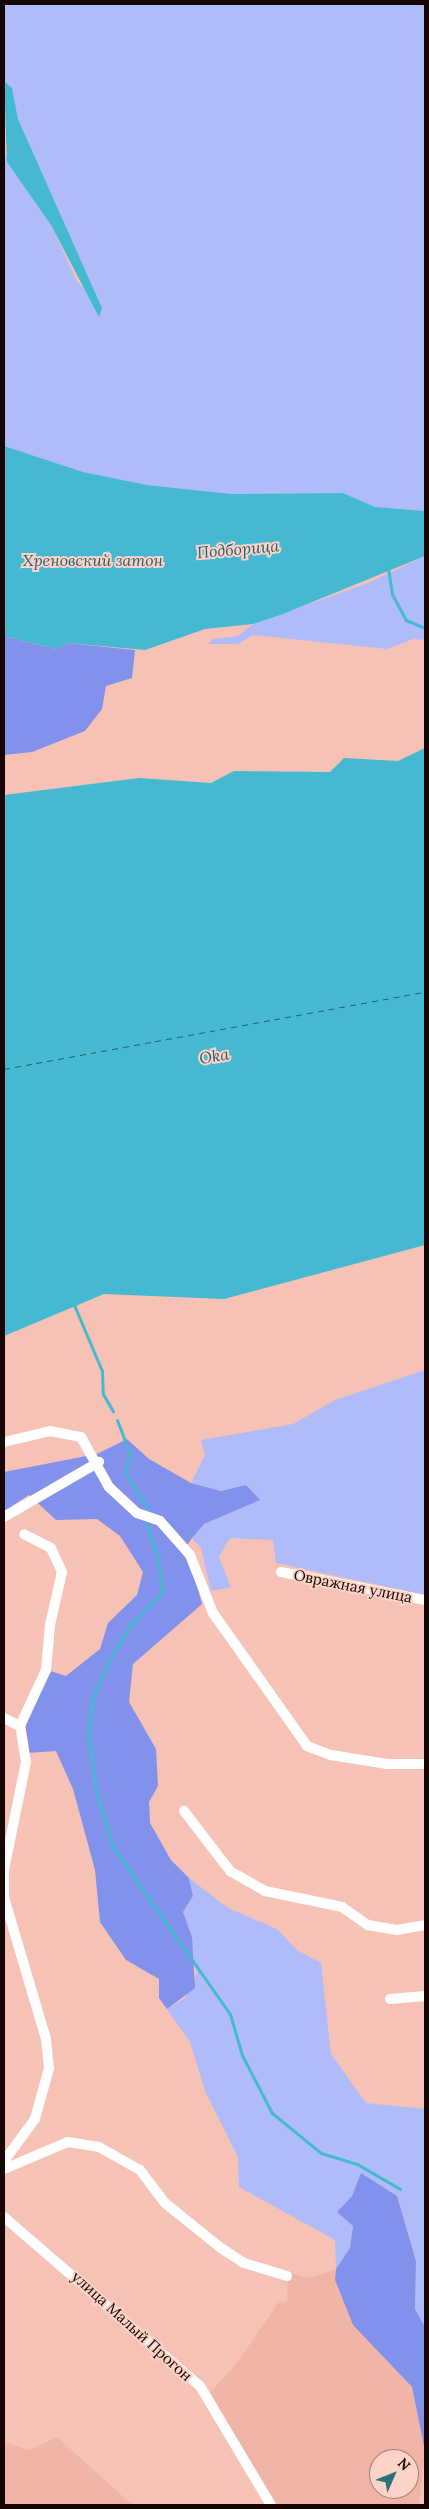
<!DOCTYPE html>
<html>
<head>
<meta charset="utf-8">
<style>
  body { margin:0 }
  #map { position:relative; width:429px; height:2509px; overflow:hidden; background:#f6c2b5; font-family:Lora,serif }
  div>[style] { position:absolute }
  .built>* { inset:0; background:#f1b5a7 }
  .green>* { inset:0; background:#afbcf9 }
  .forest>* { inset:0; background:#8291eb }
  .water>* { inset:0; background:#45b8d2 }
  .stream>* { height:3px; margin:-1.5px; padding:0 1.5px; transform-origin:1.5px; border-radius:1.5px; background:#45b8d2 }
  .ferry>* { height:1px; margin-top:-0.5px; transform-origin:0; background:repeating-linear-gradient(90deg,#23606e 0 6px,transparent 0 11px) }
  .minor>* { height:10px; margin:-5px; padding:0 5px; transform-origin:5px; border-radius:5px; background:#fff }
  span { translate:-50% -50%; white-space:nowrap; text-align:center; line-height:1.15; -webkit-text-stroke:4px #fdd2c7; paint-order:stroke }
  .street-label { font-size:15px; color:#170704 }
  .water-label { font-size:16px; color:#23606e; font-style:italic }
  .frame { position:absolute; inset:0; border:5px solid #170704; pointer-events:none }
  .north { position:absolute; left:369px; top:2449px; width:50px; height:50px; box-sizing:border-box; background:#fdd2c7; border:1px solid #a18179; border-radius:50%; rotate:46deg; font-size:14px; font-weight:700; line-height:20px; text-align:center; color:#170704 }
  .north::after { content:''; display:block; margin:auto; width:18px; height:22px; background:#2d7181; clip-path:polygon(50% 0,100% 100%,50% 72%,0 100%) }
</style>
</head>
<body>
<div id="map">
  <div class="built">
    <div style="clip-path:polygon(evenodd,336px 2269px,335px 2280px,353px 2325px,412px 2387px,425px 2451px,419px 2505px,274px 2505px,210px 2392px,237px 2363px,279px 2302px,287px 2301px,288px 2273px,311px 2278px,336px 2269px,379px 2459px,409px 2459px,409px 2489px,379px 2489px,379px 2459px)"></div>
    <div style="clip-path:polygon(57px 2437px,128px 2501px,137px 2505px,4px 2505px,4px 2442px,29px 2450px)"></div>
  </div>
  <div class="green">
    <div style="clip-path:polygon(4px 4px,425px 4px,425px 511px,375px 507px,343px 493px,231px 494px,147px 485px,83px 472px,4px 446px,4px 152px,51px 225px,77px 281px,102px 308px,18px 119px,12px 88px,4px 81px)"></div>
    <div style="clip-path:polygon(425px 556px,425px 640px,413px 639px,387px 649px,253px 635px,238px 644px,208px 644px,213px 639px,238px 636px,253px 624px,368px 583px)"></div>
    <div style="clip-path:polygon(425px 1370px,425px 1595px,276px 1563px,273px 1540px,230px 1538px,219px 1557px,231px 1587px,211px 1591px,201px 1548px,192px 1538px,204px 1524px,259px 1500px,246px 1485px,221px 1491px,191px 1483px,205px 1455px,201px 1440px,293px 1424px,335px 1400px)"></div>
    <div style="clip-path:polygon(189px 1878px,228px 1908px,277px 1929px,297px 1950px,321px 1963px,331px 2054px,366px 2103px,425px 2109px,425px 2327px,415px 2309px,416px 2261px,397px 2196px,361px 2174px,352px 2196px,337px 2212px,353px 2225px,350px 2248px,336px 2269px,335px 2240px,239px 2187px,238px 2157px,205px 2091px,190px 2042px,167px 2009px,185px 1998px,197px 1973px,183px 1912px,193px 1896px)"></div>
  </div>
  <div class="forest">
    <div style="clip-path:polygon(4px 636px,56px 649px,68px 643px,135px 650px,132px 678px,106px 686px,102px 709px,85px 731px,32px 752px,4px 755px)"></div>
    <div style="clip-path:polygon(127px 1439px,149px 1459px,191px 1483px,221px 1491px,246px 1485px,260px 1500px,204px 1524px,192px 1538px,186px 1547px,202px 1604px,133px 1664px,129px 1702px,156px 1749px,158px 1786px,149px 1802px,150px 1823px,171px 1860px,189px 1878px,193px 1896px,183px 1912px,192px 1937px,195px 1988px,167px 2009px,159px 1998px,159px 1979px,126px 1960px,100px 1922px,95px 1870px,73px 1789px,56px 1751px,27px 1753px,22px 1726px,47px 1670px,66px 1676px,100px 1649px,108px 1623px,137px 1595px,143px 1572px,120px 1536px,97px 1519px,56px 1520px,29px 1495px,4px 1511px,4px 1472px,97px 1454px)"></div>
    <div style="clip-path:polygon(361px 2173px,397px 2196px,416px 2261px,415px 2309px,425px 2327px,425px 2451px,412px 2387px,353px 2325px,335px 2280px,336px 2269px,350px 2248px,353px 2226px,337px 2212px,352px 2196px)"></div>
  </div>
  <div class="water">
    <div style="clip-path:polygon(4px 81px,12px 88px,18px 119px,102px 308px,99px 317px,51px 225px,7px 162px)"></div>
    <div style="clip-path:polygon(4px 446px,83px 472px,147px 485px,231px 494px,343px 493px,375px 507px,425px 511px,425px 556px,283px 614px,253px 624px,205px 629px,145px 650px,68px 643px,56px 649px,4px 636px)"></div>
    <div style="clip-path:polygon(425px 748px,425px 1245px,224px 1299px,104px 1294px,4px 1336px,4px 795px,139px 778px,211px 783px,234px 771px,330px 772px,344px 758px,398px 761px)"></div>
  </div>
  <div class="stream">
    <div style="left:388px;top:568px;width:26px;rotate:81deg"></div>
    <div style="left:392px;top:594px;width:30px;rotate:62deg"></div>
    <div style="left:406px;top:620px;width:21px;rotate:23deg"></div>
    <div style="left:74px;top:1305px;width:72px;rotate:67deg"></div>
    <div style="left:102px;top:1371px;width:23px;rotate:88deg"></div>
    <div style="left:103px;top:1394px;width:20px;rotate:60deg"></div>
    <div style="left:117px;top:1420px;width:34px;rotate:69deg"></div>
    <div style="left:129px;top:1452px;width:22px;rotate:98deg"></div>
    <div style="left:126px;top:1474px;width:40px;rotate:58deg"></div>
    <div style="left:146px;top:1523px;width:37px;rotate:71deg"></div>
    <div style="left:158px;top:1558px;width:35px;rotate:83deg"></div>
    <div style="left:162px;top:1593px;width:45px;rotate:135deg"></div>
    <div style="left:130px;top:1625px;width:42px;rotate:120.3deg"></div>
    <div style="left:109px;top:1661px;width:37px;rotate:114deg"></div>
    <div style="left:94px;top:1695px;width:35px;rotate:100deg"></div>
    <div style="left:88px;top:1729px;width:63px;rotate:82.6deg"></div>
    <div style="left:96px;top:1791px;width:59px;rotate:73.1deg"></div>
    <div style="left:113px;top:1847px;width:204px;rotate:55deg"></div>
    <div style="left:230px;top:2014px;width:43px;rotate:73.7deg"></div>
    <div style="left:242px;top:2055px;width:65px;rotate:62.7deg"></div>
    <div style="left:272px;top:2113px;width:63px;rotate:39.2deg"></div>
    <div style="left:321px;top:2153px;width:38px;rotate:17deg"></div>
    <div style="left:357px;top:2164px;width:50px;rotate:30.2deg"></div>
  </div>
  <div class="ferry">
    <div style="left:4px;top:1069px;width:428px;rotate:-10.4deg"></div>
  </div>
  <div class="minor">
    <div style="left:4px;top:1442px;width:47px;rotate:-13.4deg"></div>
    <div style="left:50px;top:1431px;width:32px;rotate:11deg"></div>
    <div style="left:81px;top:1437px;width:57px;rotate:60.8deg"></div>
    <div style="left:109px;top:1487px;width:38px;rotate:43deg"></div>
    <div style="left:137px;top:1513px;width:24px;rotate:19deg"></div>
    <div style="left:160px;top:1521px;width:45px;rotate:48.6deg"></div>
    <div style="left:190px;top:1555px;width:62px;rotate:68.4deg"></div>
    <div style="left:213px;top:1613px;width:163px;rotate:54.7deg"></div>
    <div style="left:307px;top:1746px;width:26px;rotate:21deg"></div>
    <div style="left:331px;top:1755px;width:57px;rotate:9.1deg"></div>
    <div style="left:387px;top:1764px;width:38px"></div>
    <div style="left:4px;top:1517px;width:110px;rotate:-30.1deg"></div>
    <div style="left:281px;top:1572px;width:147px;rotate:11deg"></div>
    <div style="left:4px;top:1718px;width:18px;rotate:27deg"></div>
    <div style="left:184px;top:1811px;width:76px;rotate:52.5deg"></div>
    <div style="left:230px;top:1871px;width:40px;rotate:29.7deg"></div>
    <div style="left:265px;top:1891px;width:79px;rotate:11.7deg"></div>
    <div style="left:342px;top:1907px;width:32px;rotate:35deg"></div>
    <div style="left:368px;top:1925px;width:29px;rotate:10deg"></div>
    <div style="left:397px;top:1930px;width:28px;rotate:-10deg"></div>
    <div style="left:390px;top:1999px;width:35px;rotate:-5deg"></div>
    <div style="left:4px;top:2161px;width:52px;rotate:-53.6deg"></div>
    <div style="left:35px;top:2119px;width:53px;rotate:-74.6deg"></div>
    <div style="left:49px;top:2068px;width:29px;rotate:-96deg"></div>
    <div style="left:46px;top:2039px;width:148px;rotate:-106.5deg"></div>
    <div style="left:4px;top:1897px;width:27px;rotate:-90deg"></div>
    <div style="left:4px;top:1870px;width:110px;rotate:-78.5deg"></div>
    <div style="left:26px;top:1762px;width:36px;rotate:-99deg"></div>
    <div style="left:20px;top:1726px;width:62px;rotate:-65.1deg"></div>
    <div style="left:46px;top:1670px;width:45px;rotate:-84.9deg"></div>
    <div style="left:50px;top:1625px;width:54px;rotate:-77.2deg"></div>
    <div style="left:62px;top:1572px;width:26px;rotate:-115deg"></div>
    <div style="left:51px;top:1548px;width:30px;rotate:-153deg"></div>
    <div style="left:4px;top:2169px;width:69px;rotate:-22.9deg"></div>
    <div style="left:68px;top:2142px;width:31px;rotate:9deg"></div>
    <div style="left:99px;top:2147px;width:47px;rotate:29.3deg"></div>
    <div style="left:140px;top:2170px;width:41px;rotate:52.9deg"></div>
    <div style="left:165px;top:2203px;width:72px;rotate:38.8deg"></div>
    <div style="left:221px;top:2248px;width:27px;rotate:33deg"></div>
    <div style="left:244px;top:2263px;width:45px;rotate:16.8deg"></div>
    <div style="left:4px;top:2217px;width:259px;rotate:40.8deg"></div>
    <div style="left:200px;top:2386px;width:139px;rotate:59.2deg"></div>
  </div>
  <div class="street-label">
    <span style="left:353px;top:1586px;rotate:11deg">Овражная улица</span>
    <span style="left:132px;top:2326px;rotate:42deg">улица Малый Прогон</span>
  </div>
  <div class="water-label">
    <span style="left:238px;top:549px;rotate:-5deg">Подборица</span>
    <span style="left:93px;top:560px">Хреновский затон</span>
    <span style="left:214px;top:1056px;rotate:-9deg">Oka</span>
  </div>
  <div class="frame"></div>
  <div class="north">N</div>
</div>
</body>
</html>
